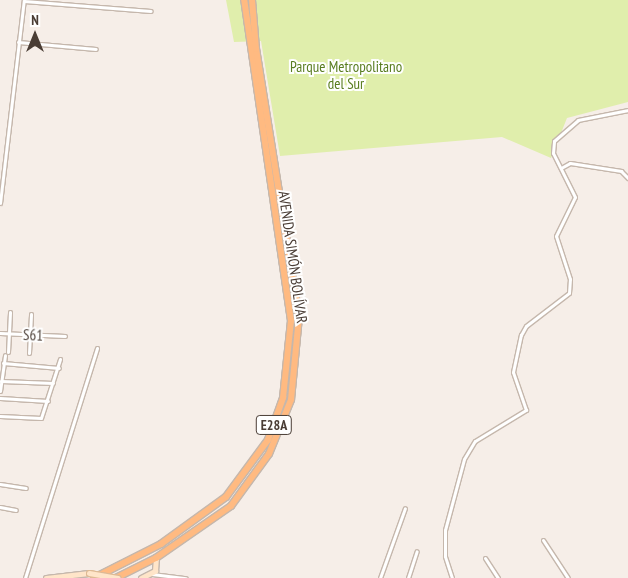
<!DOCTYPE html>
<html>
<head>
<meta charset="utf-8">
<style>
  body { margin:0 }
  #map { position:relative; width:628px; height:578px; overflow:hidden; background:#f6eee8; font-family:"PT Sans Narrow",sans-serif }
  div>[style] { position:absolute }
  .green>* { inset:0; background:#e0eeac }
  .roads { filter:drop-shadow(1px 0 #c5b7ac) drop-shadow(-1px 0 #c5b7ac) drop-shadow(0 1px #c5b7ac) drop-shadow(0 -1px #c5b7ac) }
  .minor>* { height:3px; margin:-1.5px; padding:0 1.5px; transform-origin:1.5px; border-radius:1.5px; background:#fff }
  .secondary>* { height:5px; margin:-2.5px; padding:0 2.5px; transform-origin:2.5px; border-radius:2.5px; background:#ffe5c9 }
  .trunk>* { height:5.5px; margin:-2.75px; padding:0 2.75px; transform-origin:2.75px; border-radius:2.75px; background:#ffba81 }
  .bridges { filter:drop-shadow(1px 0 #deba95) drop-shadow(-1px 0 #deba95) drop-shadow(0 1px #deba95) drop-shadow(0 -1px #deba95) }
  .secondary-bridge>* { height:5px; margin:-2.5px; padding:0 2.5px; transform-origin:2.5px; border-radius:2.5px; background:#ffe5c9 }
  span { translate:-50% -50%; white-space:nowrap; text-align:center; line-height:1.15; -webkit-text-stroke:4px #fff; paint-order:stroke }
  .shield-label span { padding:1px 4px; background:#fff; border:1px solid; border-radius:4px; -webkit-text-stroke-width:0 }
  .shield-label { font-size:14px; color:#4a3d35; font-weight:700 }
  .park-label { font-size:15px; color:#597d20 }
  .street-label { font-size:15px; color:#4a3d35 }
  .north { position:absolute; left:10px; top:10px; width:50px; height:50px; -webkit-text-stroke:4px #fff; paint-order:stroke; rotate:0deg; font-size:14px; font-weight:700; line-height:20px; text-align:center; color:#4a3d35 }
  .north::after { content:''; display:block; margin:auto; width:18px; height:22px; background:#4a3d35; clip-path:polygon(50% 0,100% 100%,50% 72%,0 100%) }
</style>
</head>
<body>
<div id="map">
  <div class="green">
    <div style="clip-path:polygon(226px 0,628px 0,628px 102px,567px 118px,551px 158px,502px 137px,280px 156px,261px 41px,234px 42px)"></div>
  </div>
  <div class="roads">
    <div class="minor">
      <div style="left:24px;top:1px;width:127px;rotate:4.5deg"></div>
      <div style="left:18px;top:42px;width:78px;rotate:5.1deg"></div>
      <div style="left:561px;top:168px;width:10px;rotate:-29deg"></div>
      <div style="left:570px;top:163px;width:52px;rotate:8.9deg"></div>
      <div style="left:621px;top:171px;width:10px;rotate:45deg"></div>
      <div style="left:0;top:203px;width:204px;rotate:-83.3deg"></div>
      <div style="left:0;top:333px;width:65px;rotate:2.6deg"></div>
      <div style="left:8px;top:352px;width:40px;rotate:-87.1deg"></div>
      <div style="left:29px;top:353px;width:39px;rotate:-87deg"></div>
      <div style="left:3px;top:363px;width:56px;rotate:5.1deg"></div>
      <div style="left:1px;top:381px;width:52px;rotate:2.2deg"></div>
      <div style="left:0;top:391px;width:36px;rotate:-82deg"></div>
      <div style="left:0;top:398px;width:48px;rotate:3.6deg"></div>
      <div style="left:0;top:416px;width:41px;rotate:2.8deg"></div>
      <div style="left:41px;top:418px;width:62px;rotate:-72.1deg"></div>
      <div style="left:0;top:484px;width:26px;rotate:9deg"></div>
      <div style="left:0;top:507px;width:16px;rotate:11deg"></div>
      <div style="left:543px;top:540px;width:45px;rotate:56.7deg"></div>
      <div style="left:485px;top:558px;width:24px;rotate:57deg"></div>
      <div style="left:152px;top:574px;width:34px;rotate:7deg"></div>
      <div style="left:25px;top:578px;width:241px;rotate:-72.6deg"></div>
      <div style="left:380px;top:578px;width:74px;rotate:-70.3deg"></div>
      <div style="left:408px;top:578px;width:28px;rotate:-72deg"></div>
      <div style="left:452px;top:578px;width:23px;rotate:-108deg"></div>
      <div style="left:445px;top:556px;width:26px;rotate:-90deg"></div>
      <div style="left:445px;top:530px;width:73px;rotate:-75deg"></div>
      <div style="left:464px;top:459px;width:21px;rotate:-59deg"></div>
      <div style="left:475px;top:441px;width:60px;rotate:-31.3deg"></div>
      <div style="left:526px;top:410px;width:40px;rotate:-108.9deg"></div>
      <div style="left:513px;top:372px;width:38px;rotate:-78deg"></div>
      <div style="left:521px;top:335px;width:10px;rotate:-61deg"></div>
      <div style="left:526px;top:326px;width:54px;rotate:-37.5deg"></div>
      <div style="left:569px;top:293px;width:14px;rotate:-86deg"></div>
      <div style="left:570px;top:279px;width:45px;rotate:-108deg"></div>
      <div style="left:556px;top:236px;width:43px;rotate:-64deg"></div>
      <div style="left:575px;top:197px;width:49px;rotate:-116.6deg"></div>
      <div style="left:553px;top:153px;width:12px;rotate:-85deg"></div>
      <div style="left:554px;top:141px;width:32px;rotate:-41deg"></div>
      <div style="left:578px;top:120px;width:51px;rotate:-11.3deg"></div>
    </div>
    <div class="secondary">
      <div style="left:46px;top:578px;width:43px;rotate:-6.6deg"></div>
      <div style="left:141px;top:578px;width:16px;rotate:-27deg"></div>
      <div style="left:155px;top:571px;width:13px;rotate:-86deg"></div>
    </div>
    <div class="trunk">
      <div style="left:94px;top:578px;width:75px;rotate:-26.9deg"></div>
      <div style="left:161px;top:544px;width:80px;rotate:-35.9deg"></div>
      <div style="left:226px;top:497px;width:71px;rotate:-53.6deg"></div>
      <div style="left:268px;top:440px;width:45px;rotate:-70.3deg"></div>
      <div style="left:283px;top:398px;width:77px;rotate:-84.1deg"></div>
      <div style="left:291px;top:321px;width:324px;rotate:-98.3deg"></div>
      <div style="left:116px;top:578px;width:45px;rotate:-26.6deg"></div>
      <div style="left:156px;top:558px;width:91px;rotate:-34.7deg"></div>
      <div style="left:231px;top:506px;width:64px;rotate:-53.8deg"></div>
      <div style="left:269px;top:454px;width:58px;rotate:-67.8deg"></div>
      <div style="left:291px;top:400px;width:83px;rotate:-84.5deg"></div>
      <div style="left:299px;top:317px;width:271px;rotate:-99.1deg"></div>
      <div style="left:256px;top:49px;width:49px;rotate:-94.7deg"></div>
    </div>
  </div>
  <div class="bridges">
    <div class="secondary-bridge">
      <div style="left:89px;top:573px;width:29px;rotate:10deg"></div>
    </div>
  </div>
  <div class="shield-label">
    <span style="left:274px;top:425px">E28A</span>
  </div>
  <div class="park-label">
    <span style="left:346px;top:75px">Parque Metropolitano<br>del Sur</span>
  </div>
  <div class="street-label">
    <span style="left:293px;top:257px;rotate:82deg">AVENIDA SIMÓN BOLÍVAR</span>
    <span style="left:33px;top:335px;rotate:2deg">S61</span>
  </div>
  <div class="north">N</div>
</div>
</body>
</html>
